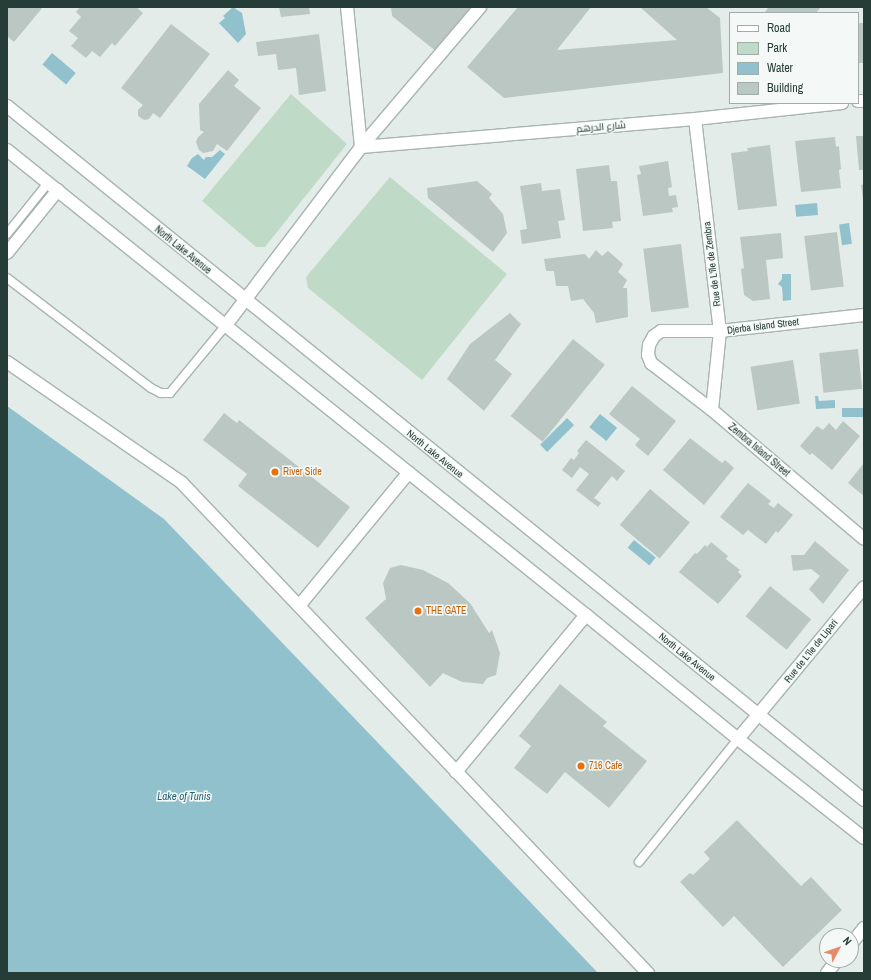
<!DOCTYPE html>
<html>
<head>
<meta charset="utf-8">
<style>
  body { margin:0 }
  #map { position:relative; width:871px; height:980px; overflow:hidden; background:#e4ece9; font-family:"Archivo Narrow",Cairo,sans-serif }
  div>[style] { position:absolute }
  .green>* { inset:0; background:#bfdbc7 }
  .water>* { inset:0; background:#91c1cc; transform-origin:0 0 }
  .building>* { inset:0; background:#bac7c2; transform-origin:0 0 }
  .roads { filter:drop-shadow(1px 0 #a7b4b0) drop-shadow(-1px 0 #a7b4b0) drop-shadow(0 1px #a7b4b0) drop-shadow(0 -1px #a7b4b0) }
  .lane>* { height:8px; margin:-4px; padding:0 4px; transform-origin:4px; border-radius:4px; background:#fff }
  .street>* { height:12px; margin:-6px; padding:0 6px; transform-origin:6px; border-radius:6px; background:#fff }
  .secondary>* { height:12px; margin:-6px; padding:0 6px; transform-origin:6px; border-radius:6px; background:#fff }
  .dots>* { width:11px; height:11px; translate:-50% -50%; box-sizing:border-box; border:2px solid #f4f9f7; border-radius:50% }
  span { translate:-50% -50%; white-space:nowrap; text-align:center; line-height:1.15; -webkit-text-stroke:3px #f4f9f7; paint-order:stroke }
  .street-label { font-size:10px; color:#253c37 }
  .food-label { font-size:10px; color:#c56008 }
  .left { translate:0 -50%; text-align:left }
  .water-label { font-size:11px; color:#246373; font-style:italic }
  .frame { position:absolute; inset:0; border:8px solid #253c37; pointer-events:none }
  .legend { position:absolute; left:729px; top:12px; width:130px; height:92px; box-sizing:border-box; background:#f4f9f7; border:1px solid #a1adaa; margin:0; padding:5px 7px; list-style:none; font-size:12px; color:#253c37 }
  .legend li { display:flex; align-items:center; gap:8px; height:20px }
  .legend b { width:20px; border:1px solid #a1adaa }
  .north { position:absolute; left:819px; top:928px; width:40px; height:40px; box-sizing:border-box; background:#f4f9f7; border:1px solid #a1adaa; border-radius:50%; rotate:49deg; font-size:11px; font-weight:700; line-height:16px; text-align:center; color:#253c37 }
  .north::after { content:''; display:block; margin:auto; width:14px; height:18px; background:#e58b69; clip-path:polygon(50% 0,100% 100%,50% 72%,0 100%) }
</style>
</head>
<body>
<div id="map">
  <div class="green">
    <div style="clip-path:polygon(291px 94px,347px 144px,265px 247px,256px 247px,202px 201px)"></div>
    <div style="clip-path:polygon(390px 177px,507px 274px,422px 380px,308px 288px,306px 277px)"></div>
  </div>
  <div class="water">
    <div style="clip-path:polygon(233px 7px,242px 13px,246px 34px,238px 43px,219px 23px,225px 18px,223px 16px)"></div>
    <div style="left:52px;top:53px;width:31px;height:15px;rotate:40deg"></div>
    <div style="clip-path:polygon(220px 150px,225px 154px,205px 179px,187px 166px,192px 158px,198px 154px,204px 160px,206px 157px,212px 157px)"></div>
    <div style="left:817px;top:203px;width:12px;height:22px;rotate:85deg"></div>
    <div style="left:849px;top:223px;width:21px;height:10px;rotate:82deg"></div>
    <div style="clip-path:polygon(782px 274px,791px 274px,791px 300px,783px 301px,782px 287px,778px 284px,782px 279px)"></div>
    <div style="clip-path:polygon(815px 396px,818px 396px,819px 401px,835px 400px,835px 408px,816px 409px)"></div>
    <div style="clip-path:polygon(7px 406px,164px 519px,598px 973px,7px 973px)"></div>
    <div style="left:864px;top:408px;width:9px;height:22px;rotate:90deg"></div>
    <div style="left:600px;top:414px;width:22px;height:17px;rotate:39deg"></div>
    <div style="left:567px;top:418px;width:10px;height:38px;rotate:45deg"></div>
    <div style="left:634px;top:540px;width:28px;height:10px;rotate:39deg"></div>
  </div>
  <div class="building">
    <div style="clip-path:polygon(7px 7px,43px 7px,14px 42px,7px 36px)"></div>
    <div style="clip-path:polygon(80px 7px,136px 7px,143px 13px,115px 46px,112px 43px,100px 57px,92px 51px,86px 58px,71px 46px,78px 38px,69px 31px,81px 17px,76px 12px)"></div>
    <div style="clip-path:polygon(279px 7px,309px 7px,310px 14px,281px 17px)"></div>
    <div style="clip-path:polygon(391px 7px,471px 7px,437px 52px,392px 16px)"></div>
    <div style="clip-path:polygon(518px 7px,591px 7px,557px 50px,677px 40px,640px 7px,706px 7px,720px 18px,723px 73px,504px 98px,467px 67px)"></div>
    <div style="clip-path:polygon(769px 7px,821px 7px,816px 13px,764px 13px)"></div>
    <div style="left:864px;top:23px;width:40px;height:6px;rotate:90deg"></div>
    <div style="clip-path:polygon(171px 24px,210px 54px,160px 118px,153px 113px,149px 119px,144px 120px,138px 116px,138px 110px,143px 105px,121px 88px)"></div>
    <div style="clip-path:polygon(319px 34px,326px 91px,299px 95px,296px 68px,278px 70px,276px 54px,258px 56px,256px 42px)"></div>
    <div style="clip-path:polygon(228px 70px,239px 80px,234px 86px,261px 108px,227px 151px,217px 144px,213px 151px,203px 153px,199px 150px,196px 142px,198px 137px,204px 132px,200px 130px,199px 104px)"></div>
    <div style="clip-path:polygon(856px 136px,864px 136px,864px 170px,859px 170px)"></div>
    <div style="clip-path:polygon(835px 137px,836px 147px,839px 146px,841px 169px,839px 170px,841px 188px,801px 192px,795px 141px)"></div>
    <div style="clip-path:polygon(770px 145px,777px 206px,738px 210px,731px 153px,748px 151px,747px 148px)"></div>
    <div style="clip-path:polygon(668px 161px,672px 187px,668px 188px,669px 196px,676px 195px,678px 207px,672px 208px,673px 212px,643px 216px,637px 175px,641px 174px,639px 166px)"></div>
    <div style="clip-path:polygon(609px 165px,611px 181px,617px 181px,621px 221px,612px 222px,613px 228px,583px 231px,576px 169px)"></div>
    <div style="clip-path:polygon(477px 181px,492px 194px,489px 198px,503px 214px,507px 233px,493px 252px,428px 198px,427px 188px)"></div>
    <div style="clip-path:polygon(541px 183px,542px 191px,560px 189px,565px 220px,558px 221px,561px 238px,522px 244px,520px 230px,527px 229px,520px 186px)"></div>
    <div style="clip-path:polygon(864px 184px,864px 200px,863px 200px,861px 185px)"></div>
    <div style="left:837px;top:232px;width:55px;height:33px;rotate:83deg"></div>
    <div style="clip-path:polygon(781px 233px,783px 258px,766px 260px,770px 299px,753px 301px,744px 295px,741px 269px,744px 268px,740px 237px)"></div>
    <div style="left:681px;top:244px;width:64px;height:38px;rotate:83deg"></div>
    <div style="clip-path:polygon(596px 250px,602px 256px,608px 251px,623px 264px,618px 272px,627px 280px,623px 288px,627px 288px,628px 317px,596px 323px,594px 313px,583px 299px,571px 301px,568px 286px,556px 286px,554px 271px,546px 271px,544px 259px,585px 254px,589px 259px)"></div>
    <div style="clip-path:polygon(510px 313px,521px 324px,495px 360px,512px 374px,484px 411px,447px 379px,470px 344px)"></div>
    <div style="left:573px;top:339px;width:41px;height:99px;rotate:39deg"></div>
    <div style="left:858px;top:349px;width:40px;height:39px;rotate:84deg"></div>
    <div style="left:793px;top:360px;width:44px;height:43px;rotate:81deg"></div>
    <div style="clip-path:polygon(632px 386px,676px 421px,648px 456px,635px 445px,640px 439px,609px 414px)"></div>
    <div style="clip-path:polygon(224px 413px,237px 423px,239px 420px,350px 507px,318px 548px,238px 486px,247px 474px,203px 440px)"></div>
    <div style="clip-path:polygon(843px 421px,860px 436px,832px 470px,812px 453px,810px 455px,800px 446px,817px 426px,823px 430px,829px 423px,836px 430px)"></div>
    <div style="clip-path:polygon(690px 438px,722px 463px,725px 460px,734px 468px,704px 505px,663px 470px)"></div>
    <div style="clip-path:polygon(586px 440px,625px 471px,617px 481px,612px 476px,594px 498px,601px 503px,598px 507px,576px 490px,589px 474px,580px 467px,572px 478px,562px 470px,571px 458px,574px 460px,579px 453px,577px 451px)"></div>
    <div style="clip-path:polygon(864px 463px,864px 496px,848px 483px)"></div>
    <div style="clip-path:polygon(748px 483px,771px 501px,768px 504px,774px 508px,778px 503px,793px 515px,778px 533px,776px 531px,766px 544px,748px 530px,743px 535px,720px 517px)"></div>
    <div style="left:650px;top:489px;width:52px;height:47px;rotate:40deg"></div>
    <div style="clip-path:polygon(815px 541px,849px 570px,823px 604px,809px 589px,820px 576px,811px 569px,793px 571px,791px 555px,804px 555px)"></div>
    <div style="clip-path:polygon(711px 542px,728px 556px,726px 559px,740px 570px,738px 572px,742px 576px,718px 604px,679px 572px,695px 553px,697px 554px,705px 545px,707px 547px)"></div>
    <div style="clip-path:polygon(401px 565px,423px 570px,448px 583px,470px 603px,489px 633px,492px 630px,500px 653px,496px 675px,487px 678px,483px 684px,462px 682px,443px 673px,430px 687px,365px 618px,386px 599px,383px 583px,390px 568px)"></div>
    <div style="left:770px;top:586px;width:53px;height:39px;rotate:39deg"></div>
    <div style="clip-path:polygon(560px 684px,607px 722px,603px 726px,647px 761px,609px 808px,565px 772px,547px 794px,514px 768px,531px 746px,519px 736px)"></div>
    <div style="clip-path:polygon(737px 820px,801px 886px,811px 877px,842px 910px,783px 967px,734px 916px,723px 927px,680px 882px,690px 873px,693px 875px,710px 859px,704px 852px)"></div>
  </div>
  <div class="roads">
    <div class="lane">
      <div style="left:7px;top:234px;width:65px;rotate:-51.2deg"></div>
      <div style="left:7px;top:278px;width:181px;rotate:37.4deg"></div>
      <div style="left:151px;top:388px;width:11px;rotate:27deg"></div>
      <div style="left:161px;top:393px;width:9px"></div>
      <div style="left:170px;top:393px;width:88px;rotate:-50.5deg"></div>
      <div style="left:639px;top:862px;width:158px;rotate:-51.2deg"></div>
    </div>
    <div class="street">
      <div style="left:695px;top:119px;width:213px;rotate:83.3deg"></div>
      <div style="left:720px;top:331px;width:79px;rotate:95.8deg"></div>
      <div style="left:361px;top:147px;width:184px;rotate:-49.6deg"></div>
      <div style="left:7px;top:253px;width:81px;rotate:-51deg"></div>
      <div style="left:864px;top:315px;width:145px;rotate:173.7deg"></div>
      <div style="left:720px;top:331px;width:59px;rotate:180deg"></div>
      <div style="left:661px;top:331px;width:9px;rotate:144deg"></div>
      <div style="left:654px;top:336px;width:10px;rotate:119deg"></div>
      <div style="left:649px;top:345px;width:10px;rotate:96deg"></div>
      <div style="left:648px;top:355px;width:9px;rotate:69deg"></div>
      <div style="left:651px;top:363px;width:77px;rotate:37.6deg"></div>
      <div style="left:712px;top:410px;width:199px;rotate:40.3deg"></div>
      <div style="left:7px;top:362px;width:211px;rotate:34.6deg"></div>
      <div style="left:181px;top:482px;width:678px;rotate:46.44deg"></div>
      <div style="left:299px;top:606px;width:173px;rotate:-50.6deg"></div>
      <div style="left:738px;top:739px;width:197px;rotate:-50.3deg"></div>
      <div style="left:456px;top:772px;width:204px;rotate:-50.4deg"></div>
      <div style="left:851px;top:944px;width:21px;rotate:-51deg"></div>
      <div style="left:827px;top:973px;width:16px;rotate:-52deg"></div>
    </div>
    <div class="secondary">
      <div style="left:858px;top:101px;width:6px"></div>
      <div style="left:7px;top:106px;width:1103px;rotate:39deg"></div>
      <div style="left:361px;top:147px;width:335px;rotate:-4.8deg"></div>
      <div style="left:695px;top:119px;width:148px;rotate:-6.2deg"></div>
      <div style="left:7px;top:150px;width:743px;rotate:38.77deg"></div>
      <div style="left:586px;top:615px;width:196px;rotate:39.2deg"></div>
      <div style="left:738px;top:739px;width:160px;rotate:38.2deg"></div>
      <div style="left:226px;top:325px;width:223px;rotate:-52.8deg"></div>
      <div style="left:361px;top:147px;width:141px;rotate:-95.7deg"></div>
    </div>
  </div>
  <div class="dots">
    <div style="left:275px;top:472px;background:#e8710a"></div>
    <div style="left:418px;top:611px;background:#e8710a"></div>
    <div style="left:581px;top:766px;background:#e8710a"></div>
  </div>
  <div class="street-label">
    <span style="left:601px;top:127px;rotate:-5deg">شارع الدرهم</span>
    <span style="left:183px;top:250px;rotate:39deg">North Lake Avenue</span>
    <span style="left:712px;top:264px;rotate:-97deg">Rue de L'île de Zembra</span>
    <span style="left:763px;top:326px;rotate:-7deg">Djerba Island Street</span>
    <span style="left:759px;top:450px;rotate:40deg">Zembra Island Street</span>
    <span style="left:435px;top:454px;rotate:39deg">North Lake Avenue</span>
    <span style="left:811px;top:651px;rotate:-51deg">Rue de L'île de Lipari</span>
    <span style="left:687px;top:657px;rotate:39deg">North Lake Avenue</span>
  </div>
  <div class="food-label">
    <span class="left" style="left:283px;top:472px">River Side</span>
    <span class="left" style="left:426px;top:611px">THE GATE</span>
    <span class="left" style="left:589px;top:766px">716 Cafe</span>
  </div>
  <div class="water-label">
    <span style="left:184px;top:796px">Lake of Tunis</span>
  </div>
  <div class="frame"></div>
  <ul class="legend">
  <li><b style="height:5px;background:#fff"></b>Road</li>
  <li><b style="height:11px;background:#bfdbc7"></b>Park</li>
  <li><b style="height:11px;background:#91c1cc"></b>Water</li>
  <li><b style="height:11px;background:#bac7c2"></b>Building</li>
  </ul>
  <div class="north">N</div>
</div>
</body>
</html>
